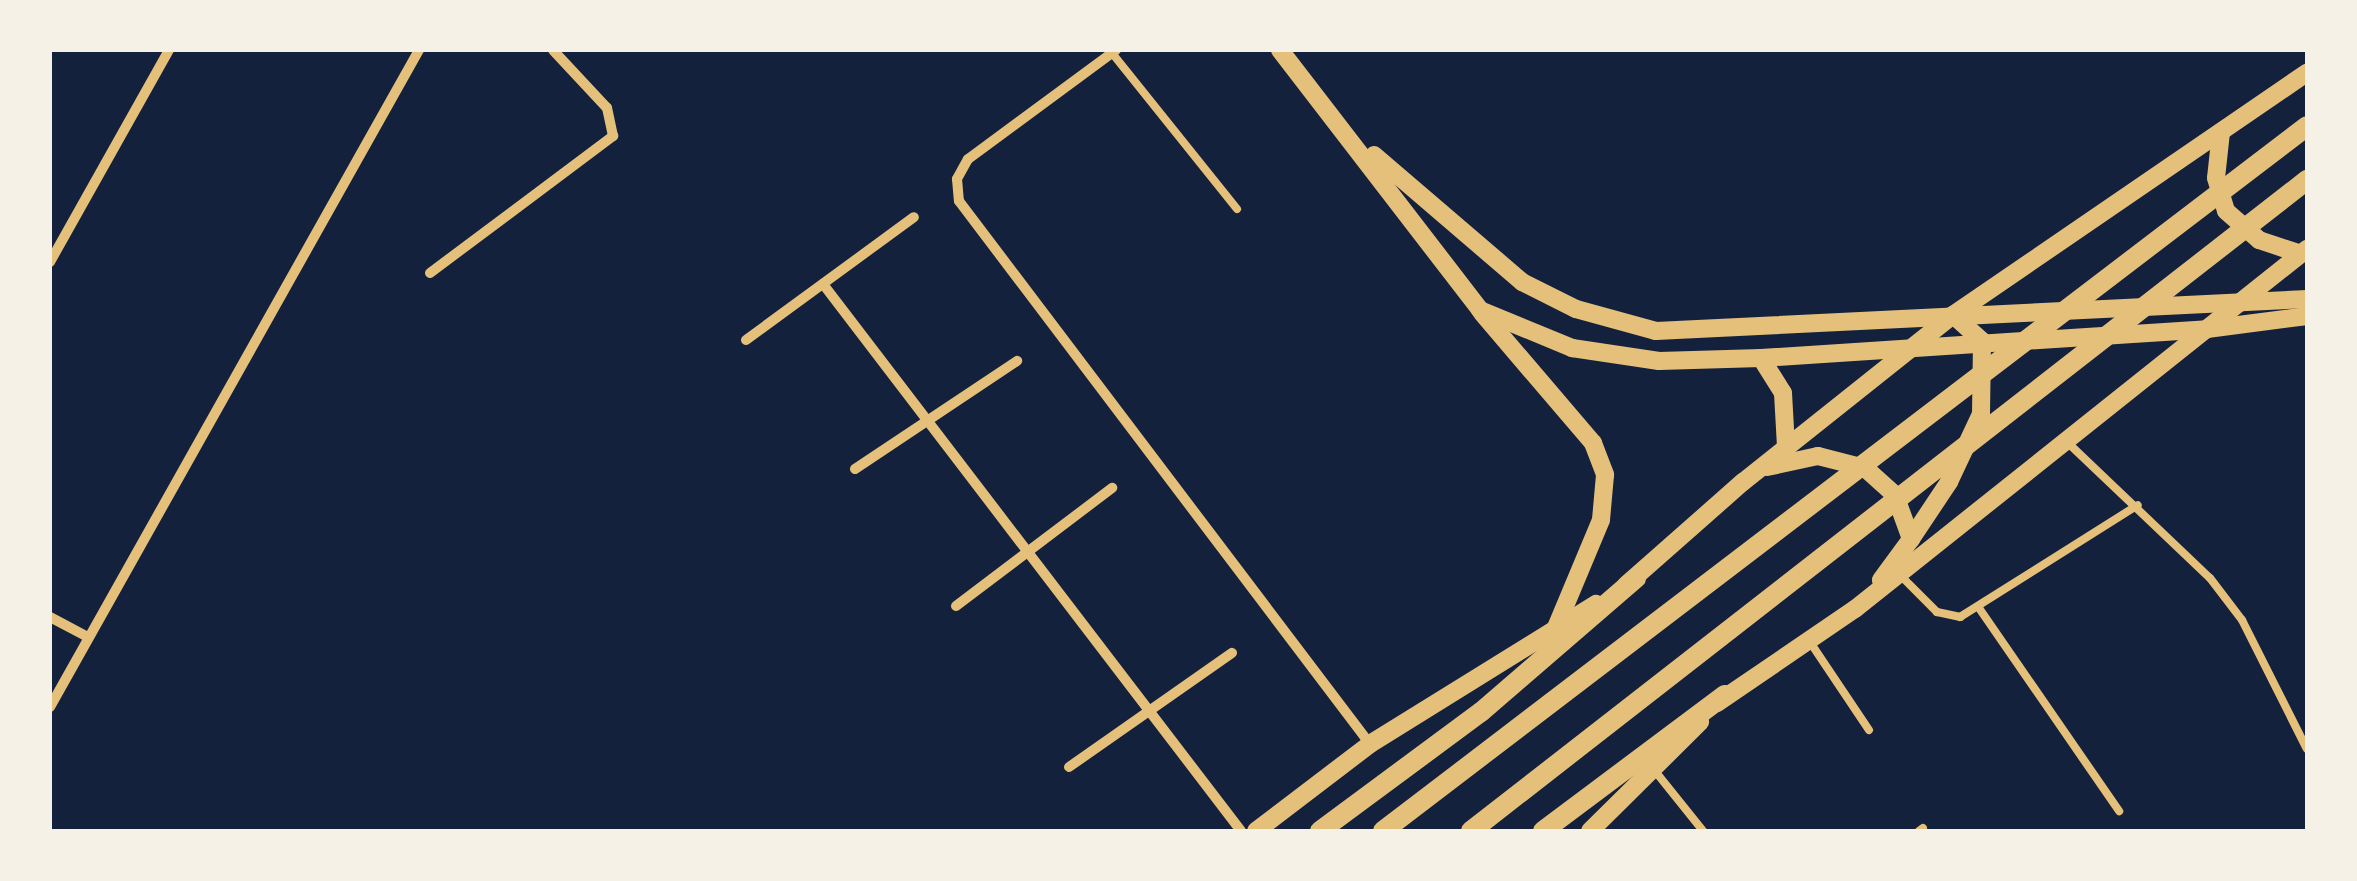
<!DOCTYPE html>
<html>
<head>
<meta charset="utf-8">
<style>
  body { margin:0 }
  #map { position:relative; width:2357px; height:881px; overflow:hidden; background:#14213d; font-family:"Playfair Display",serif }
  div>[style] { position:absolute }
  .service>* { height:8px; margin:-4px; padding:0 4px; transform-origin:4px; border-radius:4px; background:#e5c07b }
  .minor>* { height:10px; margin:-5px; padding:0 5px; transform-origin:5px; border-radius:5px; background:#e5c07b }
  .tertiary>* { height:18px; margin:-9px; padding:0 9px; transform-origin:9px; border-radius:9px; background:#e5c07b }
  .secondary>* { height:20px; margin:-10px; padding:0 10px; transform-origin:10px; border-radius:10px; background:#e5c07b }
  span { translate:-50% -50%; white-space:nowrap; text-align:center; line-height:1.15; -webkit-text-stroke:10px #f6f1e7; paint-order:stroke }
  .frame { position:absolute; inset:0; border:52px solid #f6f1e7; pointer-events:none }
</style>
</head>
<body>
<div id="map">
  <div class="service">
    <div style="left:1112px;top:53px;width:200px;rotate:51.3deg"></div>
    <div style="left:2067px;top:442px;width:197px;rotate:43.6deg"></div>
    <div style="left:2210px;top:578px;width:53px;rotate:52.7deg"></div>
    <div style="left:2242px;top:620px;width:144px;rotate:63.3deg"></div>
    <div style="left:1901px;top:576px;width:51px;rotate:45deg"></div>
    <div style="left:1937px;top:612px;width:24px;rotate:12deg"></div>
    <div style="left:1960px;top:617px;width:210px;rotate:-32.2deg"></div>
    <div style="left:1979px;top:608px;width:247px;rotate:55.4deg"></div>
    <div style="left:1810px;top:642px;width:106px;rotate:56.2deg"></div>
    <div style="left:1655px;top:771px;width:77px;rotate:51.3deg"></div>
    <div style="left:1919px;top:831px;width:5px;rotate:-37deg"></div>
  </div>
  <div class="minor">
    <div style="left:1116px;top:50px;width:184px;rotate:143.6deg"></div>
    <div style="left:968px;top:159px;width:23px;rotate:119deg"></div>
    <div style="left:957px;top:179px;width:22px;rotate:85deg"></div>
    <div style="left:959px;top:201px;width:681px;rotate:52.88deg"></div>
    <div style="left:50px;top:262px;width:243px;rotate:-60.7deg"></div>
    <div style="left:430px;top:273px;width:229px;rotate:-36.8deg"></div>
    <div style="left:613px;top:136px;width:29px;rotate:-102deg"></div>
    <div style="left:607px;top:108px;width:79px;rotate:-133deg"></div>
    <div style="left:823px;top:284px;width:688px;rotate:52.61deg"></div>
    <div style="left:746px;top:340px;width:208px;rotate:-36.2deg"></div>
    <div style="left:855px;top:469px;width:195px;rotate:-33.7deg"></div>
    <div style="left:956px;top:606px;width:196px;rotate:-37.1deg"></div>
    <div style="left:50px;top:617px;width:43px;rotate:27.8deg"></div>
    <div style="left:50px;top:707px;width:754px;rotate:-60.68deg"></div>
    <div style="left:1069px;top:767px;width:199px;rotate:-35deg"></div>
  </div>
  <div class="tertiary">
    <div style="left:1280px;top:50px;width:328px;rotate:52.4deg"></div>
    <div style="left:1480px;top:310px;width:100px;rotate:22.4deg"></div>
    <div style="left:1572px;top:348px;width:88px;rotate:8.5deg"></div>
    <div style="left:1659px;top:361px;width:102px;rotate:-1.7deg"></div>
    <div style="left:1761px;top:358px;width:447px;rotate:-3.7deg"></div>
    <div style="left:2207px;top:329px;width:101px;rotate:-7.4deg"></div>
    <div style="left:2221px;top:132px;width:46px;rotate:96.2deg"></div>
    <div style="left:2216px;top:178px;width:34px;rotate:73deg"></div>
    <div style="left:2226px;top:211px;width:44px;rotate:41.3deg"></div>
    <div style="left:2259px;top:240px;width:44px;rotate:18.4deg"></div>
    <div style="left:1374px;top:155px;width:195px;rotate:40.6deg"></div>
    <div style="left:1522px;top:282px;width:60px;rotate:26.6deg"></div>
    <div style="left:1576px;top:309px;width:83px;rotate:15.4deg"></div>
    <div style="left:1656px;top:331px;width:652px;rotate:-2.81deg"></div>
    <div style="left:1482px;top:313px;width:171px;rotate:49.5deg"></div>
    <div style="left:1593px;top:443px;width:34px;rotate:69deg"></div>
    <div style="left:1605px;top:475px;width:45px;rotate:95.1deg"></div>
    <div style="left:1601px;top:520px;width:119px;rotate:112.7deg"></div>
    <div style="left:1761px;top:358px;width:41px;rotate:57.8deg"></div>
    <div style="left:1783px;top:393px;width:54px;rotate:86.8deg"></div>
    <div style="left:1767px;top:467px;width:52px;rotate:-12.2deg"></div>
    <div style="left:1818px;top:456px;width:49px;rotate:14.3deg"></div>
    <div style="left:1865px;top:468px;width:40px;rotate:42deg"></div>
    <div style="left:1895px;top:495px;width:47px;rotate:70deg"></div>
    <div style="left:1911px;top:539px;width:51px;rotate:126.2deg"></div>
    <div style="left:1911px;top:539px;width:69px;rotate:-56.3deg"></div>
    <div style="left:1949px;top:482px;width:75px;rotate:-64.8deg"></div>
    <div style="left:1981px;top:414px;width:73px;rotate:-89.2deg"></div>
    <div style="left:1982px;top:341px;width:39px;rotate:-138deg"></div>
    <div style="left:1626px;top:585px;width:156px;rotate:-41.4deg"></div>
    <div style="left:1743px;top:482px;width:268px;rotate:-38.5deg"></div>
    <div style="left:1953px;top:315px;width:429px;rotate:-34.4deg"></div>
    <div style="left:1717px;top:703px;width:167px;rotate:-34.3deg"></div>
    <div style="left:1855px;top:609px;width:578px;rotate:-38.54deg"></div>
    <div style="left:1256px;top:831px;width:143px;rotate:-37.3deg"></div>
    <div style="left:1370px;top:744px;width:266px;rotate:-31.8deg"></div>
    <div style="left:1590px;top:831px;width:155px;rotate:-44.7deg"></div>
  </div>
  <div class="secondary">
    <div style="left:1320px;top:831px;width:200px;rotate:-36.5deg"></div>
    <div style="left:1481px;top:712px;width:205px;rotate:-40.8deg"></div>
    <div style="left:1383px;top:831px;width:1162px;rotate:-37.34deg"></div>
    <div style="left:1471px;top:831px;width:1060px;rotate:-37.91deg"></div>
    <div style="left:1543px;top:831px;width:227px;rotate:-36.8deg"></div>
  </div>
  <div class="frame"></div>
</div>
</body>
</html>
